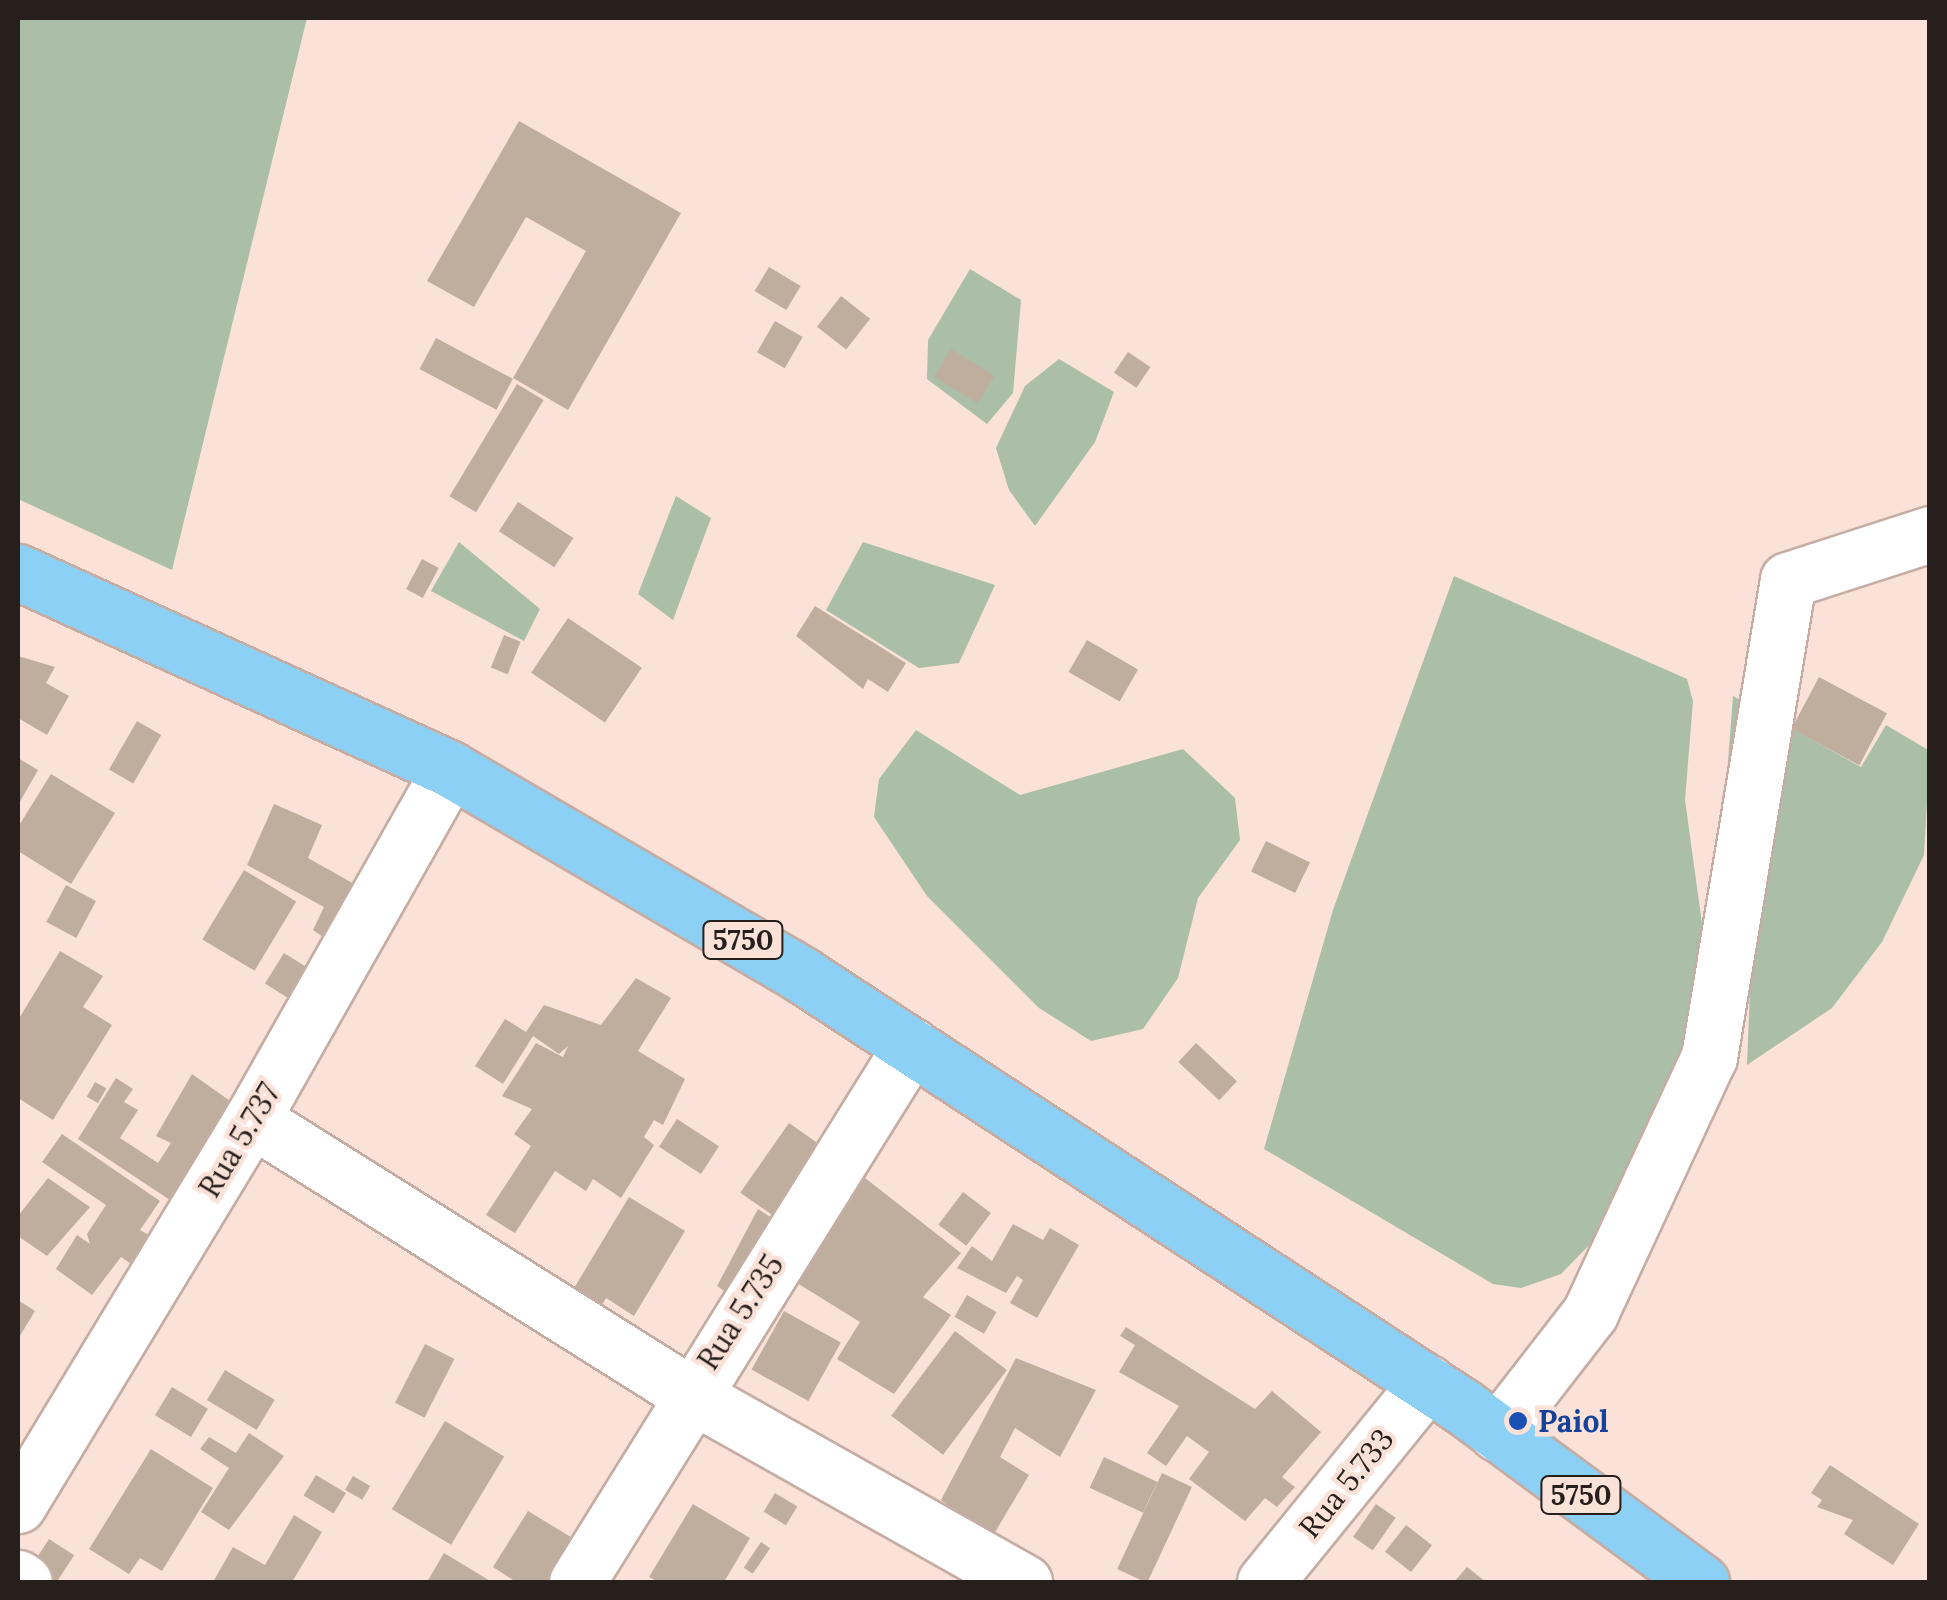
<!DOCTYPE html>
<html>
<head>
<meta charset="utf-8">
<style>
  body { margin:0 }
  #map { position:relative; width:1947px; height:1600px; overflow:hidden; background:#fae2d8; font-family:Lora,serif }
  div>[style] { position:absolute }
  .green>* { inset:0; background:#abbea7 }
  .building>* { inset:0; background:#bfae9e; transform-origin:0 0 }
  .roads { filter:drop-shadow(2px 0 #c5ada4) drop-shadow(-2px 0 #c5ada4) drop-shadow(0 2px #c5ada4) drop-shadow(0 -2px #c5ada4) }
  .minor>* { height:55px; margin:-27.5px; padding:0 27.5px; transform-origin:27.5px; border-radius:27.5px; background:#fff }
  .major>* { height:55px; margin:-27.5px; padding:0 27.5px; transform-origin:27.5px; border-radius:27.5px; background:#8cd0f5 }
  .dots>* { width:28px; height:28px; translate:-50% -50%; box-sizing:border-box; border:5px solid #fae2d8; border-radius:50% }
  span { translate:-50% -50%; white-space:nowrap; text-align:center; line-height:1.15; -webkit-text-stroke:9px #fae2d8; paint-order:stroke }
  .shield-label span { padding:2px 8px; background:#fae2d8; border:2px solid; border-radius:8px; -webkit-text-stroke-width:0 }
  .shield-label { font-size:28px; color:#271f1b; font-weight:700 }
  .street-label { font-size:30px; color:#271f1b }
  .transit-label { font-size:30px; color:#164399; font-weight:700 }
  .left { translate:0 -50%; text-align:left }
  .frame { position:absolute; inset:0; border:20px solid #271f1b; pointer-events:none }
</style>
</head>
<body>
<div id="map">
  <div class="green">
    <div style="clip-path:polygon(18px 18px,307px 18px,172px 570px,18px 499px)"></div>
    <div style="clip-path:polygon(970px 269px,1021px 300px,1013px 393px,987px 424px,927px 379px,928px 340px)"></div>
    <div style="clip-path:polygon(1059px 359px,1114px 392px,1095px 442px,1035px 526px,1009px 490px,996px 448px,1025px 386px)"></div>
    <div style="clip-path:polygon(676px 496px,711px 518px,673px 620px,638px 594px)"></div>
    <div style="clip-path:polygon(459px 542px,540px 609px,524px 641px,431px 591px)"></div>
    <div style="clip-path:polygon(863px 542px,995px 585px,959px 663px,919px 668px,826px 610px)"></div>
    <div style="clip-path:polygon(1454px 576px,1687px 679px,1693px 701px,1685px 800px,1714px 1011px,1603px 1231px,1561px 1274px,1521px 1288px,1493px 1284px,1264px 1149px,1333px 910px)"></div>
    <div style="clip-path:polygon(1733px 696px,1861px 767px,1886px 725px,1930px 751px,1924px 855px,1882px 942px,1832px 1008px,1747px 1065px,1752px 940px,1724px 813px)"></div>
    <div style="clip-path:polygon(916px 730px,1020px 795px,1183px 749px,1235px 798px,1240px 840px,1198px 898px,1178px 978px,1143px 1029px,1091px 1041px,1039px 1008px,927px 896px,874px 817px,879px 779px)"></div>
  </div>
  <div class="building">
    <div style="clip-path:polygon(519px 121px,681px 213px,568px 410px,513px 378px,586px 251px,526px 217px,474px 307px,427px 281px)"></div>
    <div style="left:769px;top:267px;width:37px;height:28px;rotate:31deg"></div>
    <div style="left:841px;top:296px;width:37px;height:39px;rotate:38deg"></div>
    <div style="left:775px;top:321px;width:32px;height:36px;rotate:30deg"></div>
    <div style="left:436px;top:338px;width:87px;height:35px;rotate:28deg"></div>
    <div style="left:951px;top:349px;width:51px;height:32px;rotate:32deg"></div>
    <div style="left:1128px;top:352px;width:27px;height:25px;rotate:34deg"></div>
    <div style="left:517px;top:384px;width:31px;height:131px;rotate:31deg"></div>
    <div style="left:518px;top:502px;width:66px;height:35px;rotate:33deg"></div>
    <div style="left:422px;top:559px;width:19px;height:34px;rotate:28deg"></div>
    <div style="clip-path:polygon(815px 606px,906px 663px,888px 692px,868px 679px,863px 689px,796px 636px)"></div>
    <div style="left:568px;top:618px;width:89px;height:66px;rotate:34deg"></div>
    <div style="left:504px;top:635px;width:18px;height:35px;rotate:22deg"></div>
    <div style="left:1087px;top:640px;width:59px;height:37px;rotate:30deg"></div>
    <div style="clip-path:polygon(18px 656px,55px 667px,46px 683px,69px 696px,47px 735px,18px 718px)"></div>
    <div style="left:1819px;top:677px;width:77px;height:59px;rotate:28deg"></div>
    <div style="left:137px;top:721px;width:28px;height:56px;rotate:30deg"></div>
    <div style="clip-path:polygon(18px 758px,38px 770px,18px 805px)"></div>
    <div style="clip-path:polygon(51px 774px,115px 813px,71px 884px,18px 851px,18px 827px)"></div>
    <div style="clip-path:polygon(274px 804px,322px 825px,308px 858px,356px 885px,329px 941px,313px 930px,324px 907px,247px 865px)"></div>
    <div style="left:1266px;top:841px;width:49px;height:34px;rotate:26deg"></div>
    <div style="left:244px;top:870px;width:61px;height:81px;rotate:31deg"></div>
    <div style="left:66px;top:885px;width:34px;height:42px;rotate:28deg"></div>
    <div style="clip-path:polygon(60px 951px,103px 976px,83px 1007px,112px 1025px,53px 1120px,18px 1098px,18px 1020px)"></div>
    <div style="left:284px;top:953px;width:34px;height:36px;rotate:32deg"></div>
    <div style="clip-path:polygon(636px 978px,671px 998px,638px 1051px,685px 1079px,663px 1125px,654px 1120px,644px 1137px,654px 1145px,621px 1198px,593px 1179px,586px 1191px,555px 1171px,515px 1233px,486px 1215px,531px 1146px,514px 1134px,532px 1109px,502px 1096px,536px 1043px,563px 1057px,568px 1046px,559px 1054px,533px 1036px,503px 1084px,475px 1066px,505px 1019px,526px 1032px,544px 1005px,601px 1025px)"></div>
    <div style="left:1196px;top:1043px;width:56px;height:26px;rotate:43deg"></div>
    <div style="clip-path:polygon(192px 1074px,233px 1103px,182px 1208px,78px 1139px,116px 1078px,133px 1089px,124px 1102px,138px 1110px,120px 1138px,158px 1163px,171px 1143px,156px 1136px)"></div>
    <div style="left:95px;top:1082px;width:13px;height:17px;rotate:29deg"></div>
    <div style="left:677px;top:1119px;width:50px;height:33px;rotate:33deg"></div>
    <div style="left:789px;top:1123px;width:54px;height:85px;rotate:35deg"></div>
    <div style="clip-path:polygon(62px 1134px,160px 1201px,140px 1230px,154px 1238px,134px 1266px,121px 1257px,92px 1295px,56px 1269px,77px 1235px,90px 1244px,87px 1234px,106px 1205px,42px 1162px)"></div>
    <div style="clip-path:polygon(860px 1174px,961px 1253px,923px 1297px,951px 1315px,894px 1394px,837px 1359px,860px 1322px,789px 1278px)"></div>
    <div style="clip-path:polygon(48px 1178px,90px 1207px,47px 1256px,18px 1236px,18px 1216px)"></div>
    <div style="left:963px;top:1192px;width:35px;height:41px;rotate:37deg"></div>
    <div style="clip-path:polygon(629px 1197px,685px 1231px,634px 1316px,606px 1298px,594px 1319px,565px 1303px)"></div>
    <div style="clip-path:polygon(758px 1209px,781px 1224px,735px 1298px,717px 1286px)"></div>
    <div style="clip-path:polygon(1013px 1224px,1043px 1240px,1050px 1228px,1079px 1245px,1037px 1318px,1010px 1303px,1023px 1280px,1017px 1276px,1006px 1293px,957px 1268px,972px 1246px,992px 1261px)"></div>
    <div style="left:967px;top:1295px;width:34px;height:25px;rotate:30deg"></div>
    <div style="clip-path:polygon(18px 1300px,35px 1311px,18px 1339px)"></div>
    <div style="left:784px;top:1311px;width:65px;height:67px;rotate:29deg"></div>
    <div style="clip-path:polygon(1126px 1327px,1255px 1409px,1272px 1391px,1321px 1432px,1282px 1477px,1295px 1487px,1277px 1507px,1265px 1498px,1245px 1521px,1189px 1479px,1209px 1452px,1187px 1436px,1166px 1466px,1147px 1453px,1179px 1406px,1119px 1372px,1135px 1345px,1120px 1336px)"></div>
    <div style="left:955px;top:1331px;width:65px;height:106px;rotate:37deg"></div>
    <div style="left:425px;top:1344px;width:33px;height:66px;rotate:27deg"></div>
    <div style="clip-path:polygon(1016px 1358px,1096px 1390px,1060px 1457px,1015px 1428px,1000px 1457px,1029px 1475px,991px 1539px,941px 1500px)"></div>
    <div style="left:225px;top:1370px;width:58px;height:35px;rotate:31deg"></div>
    <div style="left:172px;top:1387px;width:42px;height:33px;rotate:31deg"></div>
    <div style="left:445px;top:1421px;width:69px;height:103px;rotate:31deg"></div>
    <div style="clip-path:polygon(249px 1433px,284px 1456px,229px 1530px,201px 1512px,229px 1468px,200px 1449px,209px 1437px,236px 1453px)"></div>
    <div style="clip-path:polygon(151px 1449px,213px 1488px,162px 1571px,140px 1558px,129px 1574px,89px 1549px)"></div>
    <div style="left:1104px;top:1457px;width:59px;height:34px;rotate:25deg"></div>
    <div style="clip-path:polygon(1830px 1465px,1919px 1524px,1893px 1565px,1844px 1534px,1853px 1520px,1817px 1507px,1822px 1500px,1811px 1493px)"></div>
    <div style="left:1162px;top:1473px;width:33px;height:106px;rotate:25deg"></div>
    <div style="left:316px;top:1475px;width:35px;height:24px;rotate:31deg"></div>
    <div style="left:353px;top:1476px;width:20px;height:16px;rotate:30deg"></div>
    <div style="left:775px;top:1493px;width:26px;height:22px;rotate:31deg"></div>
    <div style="clip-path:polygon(693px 1504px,750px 1538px,724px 1582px,659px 1582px,649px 1577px)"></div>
    <div style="left:1376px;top:1504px;width:24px;height:40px;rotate:35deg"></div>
    <div style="clip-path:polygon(528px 1511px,584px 1545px,560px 1582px,516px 1582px,493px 1567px)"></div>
    <div style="clip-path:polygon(294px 1515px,322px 1532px,292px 1582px,213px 1582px,233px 1547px,265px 1565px)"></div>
    <div style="left:1406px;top:1525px;width:33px;height:34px;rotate:38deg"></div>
    <div style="left:49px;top:1539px;width:30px;height:34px;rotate:33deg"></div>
    <div style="left:761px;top:1542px;width:11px;height:31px;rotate:34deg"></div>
    <div style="clip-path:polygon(444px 1553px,492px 1582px,427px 1582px)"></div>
    <div style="clip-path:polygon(1467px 1567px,1486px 1582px,1454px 1582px)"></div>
  </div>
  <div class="roads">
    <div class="minor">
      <div style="left:252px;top:1119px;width:515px;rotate:32.15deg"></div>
      <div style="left:688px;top:1393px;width:386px;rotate:29.4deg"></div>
      <div style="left:1497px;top:1433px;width:152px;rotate:-52.2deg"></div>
      <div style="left:1590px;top:1313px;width:282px;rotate:-65.1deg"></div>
      <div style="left:1709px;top:1057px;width:483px;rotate:-80.6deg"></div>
      <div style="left:1788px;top:580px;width:149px;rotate:-17.9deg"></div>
      <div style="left:18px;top:1505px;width:451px;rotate:-58.8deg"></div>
      <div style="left:252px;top:1119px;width:402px;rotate:-60.5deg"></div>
      <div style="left:18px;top:1578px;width:7px;rotate:34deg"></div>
      <div style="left:577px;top:1582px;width:632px;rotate:-58.07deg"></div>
      <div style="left:1265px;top:1582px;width:257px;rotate:-50.9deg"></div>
    </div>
    <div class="major">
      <div style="left:18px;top:572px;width:475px;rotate:24.5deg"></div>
      <div style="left:450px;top:769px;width:408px;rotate:30.3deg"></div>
      <div style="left:802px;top:975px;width:788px;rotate:33.15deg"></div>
      <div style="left:1462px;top:1406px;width:297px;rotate:36.4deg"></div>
    </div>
  </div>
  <div class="dots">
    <div style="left:1518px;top:1421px;background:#1a4fb4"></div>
  </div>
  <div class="shield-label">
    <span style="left:743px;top:940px">5750</span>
    <span style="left:1581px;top:1495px">5750</span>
  </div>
  <div class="street-label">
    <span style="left:239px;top:1140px;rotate:-59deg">Rua 5.737</span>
    <span style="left:740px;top:1312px;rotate:-57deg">Rua 5.735</span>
    <span style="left:1346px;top:1483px;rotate:-51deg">Rua 5.733</span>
  </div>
  <div class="transit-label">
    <span class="left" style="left:1538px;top:1421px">Paiol</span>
  </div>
  <div class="frame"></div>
</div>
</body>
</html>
